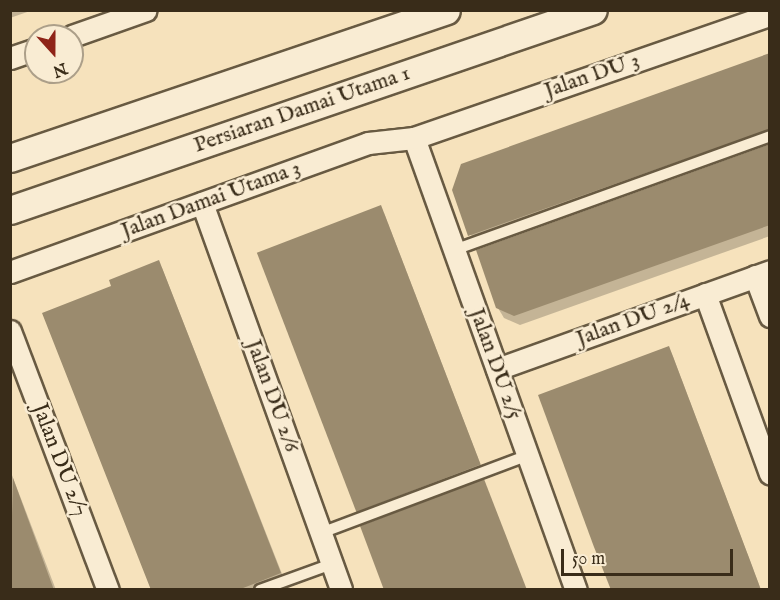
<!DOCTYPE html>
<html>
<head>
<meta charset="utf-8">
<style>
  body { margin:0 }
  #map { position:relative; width:780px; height:600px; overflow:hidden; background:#f6e2bc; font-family:"IM FELL English",serif }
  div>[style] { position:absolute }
  .shadow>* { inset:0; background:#0003; transform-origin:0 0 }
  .building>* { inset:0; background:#9b8b6e; transform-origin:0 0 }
  .roads { filter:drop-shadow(2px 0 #685a42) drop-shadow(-2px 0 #685a42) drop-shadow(0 2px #685a42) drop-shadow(0 -2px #685a42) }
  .service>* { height:10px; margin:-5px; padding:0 5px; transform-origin:5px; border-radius:5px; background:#f9ecd3 }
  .minor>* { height:21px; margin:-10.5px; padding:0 10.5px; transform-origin:10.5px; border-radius:10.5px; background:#f9ecd3 }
  .tertiary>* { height:27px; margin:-13.5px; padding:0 13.5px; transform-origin:13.5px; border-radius:13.5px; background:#f9ecd3 }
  span { translate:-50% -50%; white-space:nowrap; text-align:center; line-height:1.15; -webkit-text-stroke:5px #f9ecd3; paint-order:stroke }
  .street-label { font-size:22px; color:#392c19 }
  .frame { position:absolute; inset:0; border:12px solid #392c19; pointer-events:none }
  .north { position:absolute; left:24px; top:24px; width:60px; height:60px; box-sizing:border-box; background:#f9ecd3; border:2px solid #ac9f89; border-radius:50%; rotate:159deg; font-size:16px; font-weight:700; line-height:24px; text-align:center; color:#392c19 }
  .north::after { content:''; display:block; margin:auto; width:21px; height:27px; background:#8f2418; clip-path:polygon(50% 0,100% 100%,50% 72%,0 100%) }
  .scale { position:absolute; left:561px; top:549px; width:172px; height:27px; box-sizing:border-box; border:3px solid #392c19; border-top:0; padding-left:8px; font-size:18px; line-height:21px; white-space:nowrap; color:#392c19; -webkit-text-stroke:4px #f9ecd3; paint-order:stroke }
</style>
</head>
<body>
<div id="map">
  <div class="shadow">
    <div style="clip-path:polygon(10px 10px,33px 10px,10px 18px)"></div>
    <div style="clip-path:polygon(770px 55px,770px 139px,475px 245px,454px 190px)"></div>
    <div style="clip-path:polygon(770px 146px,770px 236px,520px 325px,504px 318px,498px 308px)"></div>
    <div style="left:384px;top:213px;width:277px;height:132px;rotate:69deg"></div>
    <div style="clip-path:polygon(162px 268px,284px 579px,256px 590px,152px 590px)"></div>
    <div style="clip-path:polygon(669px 348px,672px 354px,761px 590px,612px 590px)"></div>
    <div style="clip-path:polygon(10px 470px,56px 590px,10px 590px)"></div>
  </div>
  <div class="building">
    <div style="clip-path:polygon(770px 53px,770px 129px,468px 236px,452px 190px,461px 164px)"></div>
    <div style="clip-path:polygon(770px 144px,770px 225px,514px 316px,496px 308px,476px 250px)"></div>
    <div style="left:381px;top:205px;width:278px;height:133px;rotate:69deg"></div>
    <div style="clip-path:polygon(159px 260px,281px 573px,238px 590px,151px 590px,42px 313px,111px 286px,109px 280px)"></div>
    <div style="clip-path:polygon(669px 346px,751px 563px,761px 590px,611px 590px,594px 547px,538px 395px)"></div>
    <div style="clip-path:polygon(13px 478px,54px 590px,10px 590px)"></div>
    <div style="clip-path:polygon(484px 479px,527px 590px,384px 590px,360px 526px)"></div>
  </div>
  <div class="roads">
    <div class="service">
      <div style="left:454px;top:250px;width:336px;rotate:-19.8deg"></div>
      <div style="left:321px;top:533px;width:221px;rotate:-20.6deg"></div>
      <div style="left:260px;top:590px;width:77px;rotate:-19.9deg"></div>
    </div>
    <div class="minor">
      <div style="left:72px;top:36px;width:78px;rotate:-19.4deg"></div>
      <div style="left:10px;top:58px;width:28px;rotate:-19deg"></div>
      <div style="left:414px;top:138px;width:480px;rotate:70.3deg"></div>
      <div style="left:202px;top:203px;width:411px;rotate:70.2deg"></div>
      <div style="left:10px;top:272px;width:381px;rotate:-19.8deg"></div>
      <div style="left:368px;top:143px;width:46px;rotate:-6.2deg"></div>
      <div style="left:414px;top:138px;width:377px;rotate:-19.1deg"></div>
      <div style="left:755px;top:276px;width:43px;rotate:69.4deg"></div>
      <div style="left:705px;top:294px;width:191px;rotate:70.1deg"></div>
      <div style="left:10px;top:331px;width:277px;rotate:69.3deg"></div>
      <div style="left:497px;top:369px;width:290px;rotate:-19.7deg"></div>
    </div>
    <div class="tertiary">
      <div style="left:10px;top:158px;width:460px;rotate:-18.7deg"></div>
      <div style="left:10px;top:210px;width:616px;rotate:-18.93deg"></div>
    </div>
  </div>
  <div class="street-label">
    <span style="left:592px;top:76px;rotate:-19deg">Jalan DU 3</span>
    <span style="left:302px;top:110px;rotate:-19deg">Persiaran Damai Utama 1</span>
    <span style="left:211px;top:200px;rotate:-20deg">Jalan Damai Utama 3</span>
    <span style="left:633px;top:320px;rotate:-20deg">Jalan DU 2/4</span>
    <span style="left:495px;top:364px;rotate:70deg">Jalan DU 2/5</span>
    <span style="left:272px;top:396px;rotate:70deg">Jalan DU 2/6</span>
    <span style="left:59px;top:460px;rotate:69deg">Jalan DU 2/7</span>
  </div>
  <div class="frame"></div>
  <div class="north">N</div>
  <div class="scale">50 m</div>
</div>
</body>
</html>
